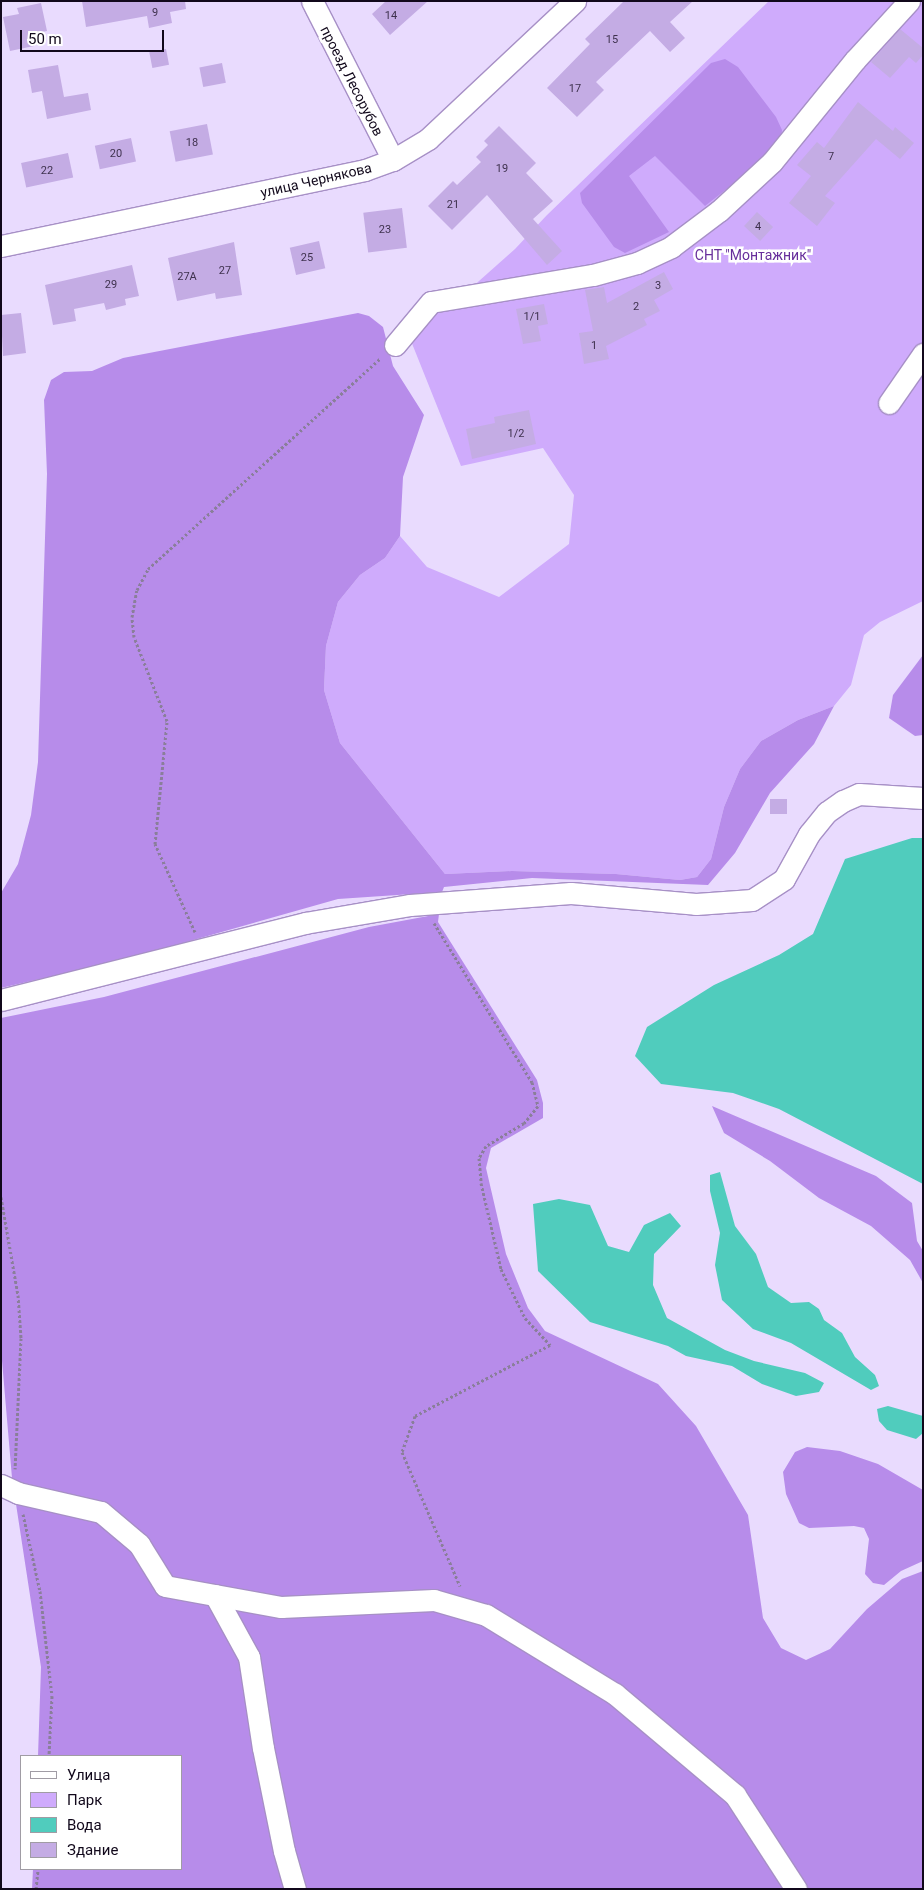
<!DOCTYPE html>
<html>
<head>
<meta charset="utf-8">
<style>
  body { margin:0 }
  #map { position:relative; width:924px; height:1890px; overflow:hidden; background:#e9dbfe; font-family:Roboto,sans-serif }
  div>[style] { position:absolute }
  .green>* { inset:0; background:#cfabfc }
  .forest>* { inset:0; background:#b78cea }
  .water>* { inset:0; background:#50ccbd }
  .building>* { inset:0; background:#c4ace4; transform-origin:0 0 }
  .path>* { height:3px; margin-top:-1.5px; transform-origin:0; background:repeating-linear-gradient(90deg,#8a7e9a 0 2.5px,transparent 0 5px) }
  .roads { filter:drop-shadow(1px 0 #a790c6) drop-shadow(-1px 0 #a790c6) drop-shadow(0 1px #a790c6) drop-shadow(0 -1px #a790c6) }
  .minor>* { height:21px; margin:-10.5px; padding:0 10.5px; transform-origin:10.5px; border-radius:10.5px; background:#fff }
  span { translate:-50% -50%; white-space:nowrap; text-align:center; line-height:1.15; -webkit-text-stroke:5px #fff; paint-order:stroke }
  .number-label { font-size:11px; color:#3e314d }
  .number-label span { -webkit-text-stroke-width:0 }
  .street-label { font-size:14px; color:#11081b }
  .park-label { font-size:14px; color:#672e9b }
  .frame { position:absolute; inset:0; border:2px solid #11081b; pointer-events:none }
  .legend { position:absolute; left:20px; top:1755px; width:162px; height:115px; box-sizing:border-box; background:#fff; border:1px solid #a09ca4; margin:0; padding:6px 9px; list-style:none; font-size:15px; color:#11081b }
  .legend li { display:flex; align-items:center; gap:10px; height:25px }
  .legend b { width:25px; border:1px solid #a09ca4 }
  .scale { position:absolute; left:20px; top:30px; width:144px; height:22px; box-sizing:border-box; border:2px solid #11081b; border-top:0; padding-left:6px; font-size:15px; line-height:18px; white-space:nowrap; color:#11081b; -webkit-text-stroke:4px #fff; paint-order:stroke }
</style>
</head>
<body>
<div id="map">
  <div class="green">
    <div style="clip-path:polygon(769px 1px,923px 1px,923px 601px,880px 622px,864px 635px,851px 685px,834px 706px,798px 720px,761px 741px,740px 769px,724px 807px,711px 859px,697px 877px,680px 880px,616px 874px,512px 871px,445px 874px,340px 743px,324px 690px,326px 646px,338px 602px,360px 575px,385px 558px,400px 536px,427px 567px,499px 597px,569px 544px,574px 495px,543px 448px,461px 466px,409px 336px,429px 310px,470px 289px,515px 249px,547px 215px)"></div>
  </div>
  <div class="forest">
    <div style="clip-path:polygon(725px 59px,738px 67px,776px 117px,782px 130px,781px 141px,756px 166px,705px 206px,655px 156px,629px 176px,669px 232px,625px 253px,614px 247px,582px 203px,580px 193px,711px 63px)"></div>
    <div style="clip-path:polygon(358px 313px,369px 316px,383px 327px,393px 366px,424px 415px,403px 477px,400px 536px,385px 558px,360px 575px,338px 602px,326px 646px,324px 690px,340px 743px,445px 874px,512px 871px,616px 874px,680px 880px,697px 877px,711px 859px,724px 807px,740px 769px,761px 741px,798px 720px,834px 706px,814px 744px,770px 793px,735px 853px,708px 885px,532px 878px,444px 887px,442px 892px,338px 899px,130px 958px,1px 988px,1px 893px,18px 864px,31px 815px,38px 762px,47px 474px,44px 400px,51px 380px,64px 372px,92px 371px,123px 358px)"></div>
    <div style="clip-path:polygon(923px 655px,923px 735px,915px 736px,889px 718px,893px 695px)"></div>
    <div style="clip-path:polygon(439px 914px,438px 922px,537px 1080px,543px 1103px,543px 1118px,491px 1148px,486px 1168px,506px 1254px,528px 1308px,545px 1331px,658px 1384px,696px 1426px,748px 1515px,763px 1618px,781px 1648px,806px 1660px,830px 1649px,867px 1609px,902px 1579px,923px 1571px,923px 1889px,32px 1889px,33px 1869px,181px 1869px,181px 1756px,38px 1756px,41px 1667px,12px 1478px,1px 1349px,1px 1018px,104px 997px,369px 927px)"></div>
    <div style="clip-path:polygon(712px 1106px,876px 1176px,912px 1203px,917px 1241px,923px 1251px,923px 1283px,910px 1260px,871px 1226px,819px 1198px,770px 1161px,724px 1133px)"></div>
    <div style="clip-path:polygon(807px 1447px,840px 1451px,878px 1464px,923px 1490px,923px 1561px,901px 1571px,884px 1585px,873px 1583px,865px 1574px,869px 1539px,864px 1528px,854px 1526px,809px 1528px,799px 1523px,786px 1494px,783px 1472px,795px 1452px)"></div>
  </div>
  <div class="water">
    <div style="clip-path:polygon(912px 838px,923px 838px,923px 1184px,779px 1109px,733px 1093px,661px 1084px,635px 1056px,647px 1027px,714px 985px,779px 955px,813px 934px,845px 859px)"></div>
    <div style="clip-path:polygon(720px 1172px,735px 1226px,756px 1254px,768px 1287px,791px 1303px,809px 1302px,819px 1309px,824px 1320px,842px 1333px,855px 1357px,875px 1375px,879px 1386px,871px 1390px,791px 1343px,753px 1329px,722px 1300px,715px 1265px,720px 1233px,710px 1191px,710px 1175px)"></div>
    <div style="clip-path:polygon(559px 1199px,590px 1205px,608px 1246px,629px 1252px,644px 1225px,670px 1213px,681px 1226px,654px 1254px,653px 1285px,667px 1318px,725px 1350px,754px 1361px,805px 1373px,824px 1383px,819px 1392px,796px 1396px,762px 1384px,732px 1366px,686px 1356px,668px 1346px,590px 1322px,538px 1271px,533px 1204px)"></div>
    <div style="clip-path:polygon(888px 1406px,923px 1416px,923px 1433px,916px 1439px,887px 1430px,879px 1421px,877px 1409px)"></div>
  </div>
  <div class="building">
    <div style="clip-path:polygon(82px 1px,185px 1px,186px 9px,170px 12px,172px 23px,149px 28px,147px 16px,86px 27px)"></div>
    <div style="clip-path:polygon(386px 1px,428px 1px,390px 35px,372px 14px)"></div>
    <div style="clip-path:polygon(624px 1px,693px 1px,670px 22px,685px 38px,670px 52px,650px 31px,596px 82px,604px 90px,577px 117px,547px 88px,590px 44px,585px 39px)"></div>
    <div style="clip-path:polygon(41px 3px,47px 31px,32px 34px,34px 46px,10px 51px,3px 17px,19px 14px,17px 8px)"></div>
    <div style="clip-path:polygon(900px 29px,923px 48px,923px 55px,916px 63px,909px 57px,890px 78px,871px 62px)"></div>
    <div style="left:166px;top:49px;width:16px;height:17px;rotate:79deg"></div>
    <div style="left:222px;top:63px;width:20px;height:23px;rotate:79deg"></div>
    <div style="clip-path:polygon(58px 65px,64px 97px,88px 93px,91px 110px,47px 119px,42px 91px,32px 93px,28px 70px)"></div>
    <div style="clip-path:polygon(858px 102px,893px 131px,895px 127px,914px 143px,900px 159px,876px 139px,825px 196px,835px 203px,817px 226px,789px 203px,811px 176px,797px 165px,817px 142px,824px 148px)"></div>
    <div style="left:207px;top:124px;width:31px;height:38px;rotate:79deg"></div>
    <div style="clip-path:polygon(499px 126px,536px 163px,526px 173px,553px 201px,533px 219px,562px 251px,547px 265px,487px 195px,452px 230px,428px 206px,453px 181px,457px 185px,481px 162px,476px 157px,488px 145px,484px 141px)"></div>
    <div style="left:131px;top:138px;width:24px;height:37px;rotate:78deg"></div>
    <div style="left:68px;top:153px;width:25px;height:48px;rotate:78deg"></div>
    <div style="left:402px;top:208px;width:40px;height:39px;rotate:83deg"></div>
    <div style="left:757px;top:212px;width:22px;height:19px;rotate:43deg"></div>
    <div style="left:319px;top:241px;width:28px;height:30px;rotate:77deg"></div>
    <div style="clip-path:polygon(234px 242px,242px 295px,216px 299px,215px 293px,177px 301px,168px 258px)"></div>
    <div style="clip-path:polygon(132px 265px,139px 296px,125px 299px,126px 305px,106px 310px,104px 303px,74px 309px,76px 321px,53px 325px,45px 285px)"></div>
    <div style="clip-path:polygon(664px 272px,673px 289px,654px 300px,660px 311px,644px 319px,647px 325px,606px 346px,609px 359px,584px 364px,579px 333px,593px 331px,585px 290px,604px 287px,607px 303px)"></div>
    <div style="clip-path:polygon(544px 304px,548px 324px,538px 326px,541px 341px,523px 344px,516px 309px)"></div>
    <div style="clip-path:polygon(21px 313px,26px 353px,3px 356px,1px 315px)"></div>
    <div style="clip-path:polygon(529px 410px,536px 444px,472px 459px,466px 429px,495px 423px,494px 417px)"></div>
    <div style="left:770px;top:799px;width:17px;height:15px"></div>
  </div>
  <div class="path">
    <div style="left:434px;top:923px;width:187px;rotate:58.4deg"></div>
    <div style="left:532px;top:1082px;width:25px;rotate:76deg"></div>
    <div style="left:538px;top:1106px;width:22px;rotate:129deg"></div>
    <div style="left:524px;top:1123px;width:44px;rotate:148.8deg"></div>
    <div style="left:486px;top:1146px;width:14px;rotate:120deg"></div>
    <div style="left:479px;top:1158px;width:25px;rotate:85deg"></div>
    <div style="left:481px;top:1183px;width:88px;rotate:76.9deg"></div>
    <div style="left:501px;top:1269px;width:55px;rotate:63.9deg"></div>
    <div style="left:525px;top:1318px;width:37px;rotate:47deg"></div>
    <div style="left:550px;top:1345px;width:153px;rotate:152.3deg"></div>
    <div style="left:415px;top:1416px;width:38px;rotate:110deg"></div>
    <div style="left:402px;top:1452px;width:146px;rotate:66.6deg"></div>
    <div style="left:195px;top:932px;width:97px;rotate:-114.4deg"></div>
    <div style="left:155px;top:844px;width:124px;rotate:-84.4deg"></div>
    <div style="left:167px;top:721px;width:90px;rotate:-111.4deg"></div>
    <div style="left:134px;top:637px;width:20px;rotate:-96deg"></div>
    <div style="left:132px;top:617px;width:27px;rotate:-80deg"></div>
    <div style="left:137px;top:590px;width:24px;rotate:-62deg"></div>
    <div style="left:148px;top:569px;width:314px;rotate:-42.2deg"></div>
    <div style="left:1px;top:1197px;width:99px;rotate:80.2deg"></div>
    <div style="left:18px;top:1295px;width:43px;rotate:86deg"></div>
    <div style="left:21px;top:1338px;width:131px;rotate:92.6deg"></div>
    <div style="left:23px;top:1514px;width:79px;rotate:77.6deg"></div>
    <div style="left:40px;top:1591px;width:106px;rotate:83.5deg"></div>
    <div style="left:52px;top:1696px;width:60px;rotate:92.9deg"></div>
    <div style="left:36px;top:1889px;width:20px;rotate:-84deg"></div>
  </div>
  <div class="roads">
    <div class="minor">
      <div style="left:312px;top:1px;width:178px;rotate:63deg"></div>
      <div style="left:1px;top:246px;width:372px;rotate:-11.8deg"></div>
      <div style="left:365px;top:170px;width:30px;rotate:-20deg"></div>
      <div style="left:393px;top:160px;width:41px;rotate:-31deg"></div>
      <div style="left:428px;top:139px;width:202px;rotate:-43.2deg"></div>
      <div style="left:395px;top:345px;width:56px;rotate:-50.1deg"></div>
      <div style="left:431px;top:302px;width:164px;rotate:-9.5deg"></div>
      <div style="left:593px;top:275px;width:46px;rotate:-15.3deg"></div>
      <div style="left:637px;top:263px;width:38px;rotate:-25deg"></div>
      <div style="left:671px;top:247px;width:60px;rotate:-36.9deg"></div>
      <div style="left:719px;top:211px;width:72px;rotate:-42.8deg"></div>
      <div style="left:772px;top:162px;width:132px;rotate:-50.9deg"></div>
      <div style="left:855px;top:60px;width:80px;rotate:-47.5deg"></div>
      <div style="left:889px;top:403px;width:60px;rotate:-55.2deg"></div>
      <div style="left:1px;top:1000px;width:314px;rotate:-14.2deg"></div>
      <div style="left:305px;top:923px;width:107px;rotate:-9.7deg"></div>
      <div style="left:410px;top:905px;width:161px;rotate:-4.3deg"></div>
      <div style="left:571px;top:893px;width:125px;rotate:5deg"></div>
      <div style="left:696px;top:904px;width:56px;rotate:-4.1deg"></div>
      <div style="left:752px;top:900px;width:38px;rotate:-33deg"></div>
      <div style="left:784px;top:879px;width:51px;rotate:-60.9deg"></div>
      <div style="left:809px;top:834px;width:28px;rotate:-51deg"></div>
      <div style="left:827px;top:812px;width:19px;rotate:-35deg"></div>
      <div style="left:843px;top:801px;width:17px;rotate:-24deg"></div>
      <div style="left:859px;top:794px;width:64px;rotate:3.6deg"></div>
      <div style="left:1px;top:1485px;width:19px;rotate:25deg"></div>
      <div style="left:18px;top:1493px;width:85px;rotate:12.9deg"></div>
      <div style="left:101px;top:1512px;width:50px;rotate:40.1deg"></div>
      <div style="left:139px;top:1544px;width:49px;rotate:58.2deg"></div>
      <div style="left:165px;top:1586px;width:118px;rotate:10.3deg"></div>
      <div style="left:281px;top:1607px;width:153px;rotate:-2.6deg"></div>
      <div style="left:434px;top:1600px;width:54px;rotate:16.1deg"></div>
      <div style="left:486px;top:1615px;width:151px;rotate:31.5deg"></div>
      <div style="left:615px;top:1694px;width:157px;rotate:40.1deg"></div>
      <div style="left:735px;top:1795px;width:112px;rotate:57deg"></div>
      <div style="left:215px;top:1595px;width:71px;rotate:61.3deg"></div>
      <div style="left:249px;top:1657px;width:92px;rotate:81.3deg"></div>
      <div style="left:263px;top:1748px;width:105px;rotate:78.5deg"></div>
      <div style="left:284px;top:1851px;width:40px;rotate:74deg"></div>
    </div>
  </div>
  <div class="number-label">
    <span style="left:155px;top:13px">9</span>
    <span style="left:391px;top:16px">14</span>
    <span style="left:612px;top:40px">15</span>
    <span style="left:575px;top:89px">17</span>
    <span style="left:192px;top:143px">18</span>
    <span style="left:116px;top:154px">20</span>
    <span style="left:831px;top:157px">7</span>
    <span style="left:502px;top:169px">19</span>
    <span style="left:47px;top:171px">22</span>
    <span style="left:453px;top:205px">21</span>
    <span style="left:758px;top:227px">4</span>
    <span style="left:385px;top:230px">23</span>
    <span style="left:307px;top:258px">25</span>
    <span style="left:225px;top:271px">27</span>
    <span style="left:187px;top:277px">27А</span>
    <span style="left:111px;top:285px">29</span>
    <span style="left:658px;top:286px">3</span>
    <span style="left:636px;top:307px">2</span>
    <span style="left:532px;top:317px">1/1</span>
    <span style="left:594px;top:346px">1</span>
    <span style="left:516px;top:434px">1/2</span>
  </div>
  <div class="street-label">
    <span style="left:352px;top:81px;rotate:63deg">проезд Лесорубов</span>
    <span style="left:316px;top:180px;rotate:-13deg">улица Чернякова</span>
  </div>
  <div class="park-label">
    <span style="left:753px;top:255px">СНТ "Монтажник"</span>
  </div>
  <div class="frame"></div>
  <ul class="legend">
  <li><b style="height:6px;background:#fff"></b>Улица</li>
  <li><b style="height:14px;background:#cfabfc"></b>Парк</li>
  <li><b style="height:14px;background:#50ccbd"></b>Вода</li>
  <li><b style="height:14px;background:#c4ace4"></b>Здание</li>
  </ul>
  <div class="scale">50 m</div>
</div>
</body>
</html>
